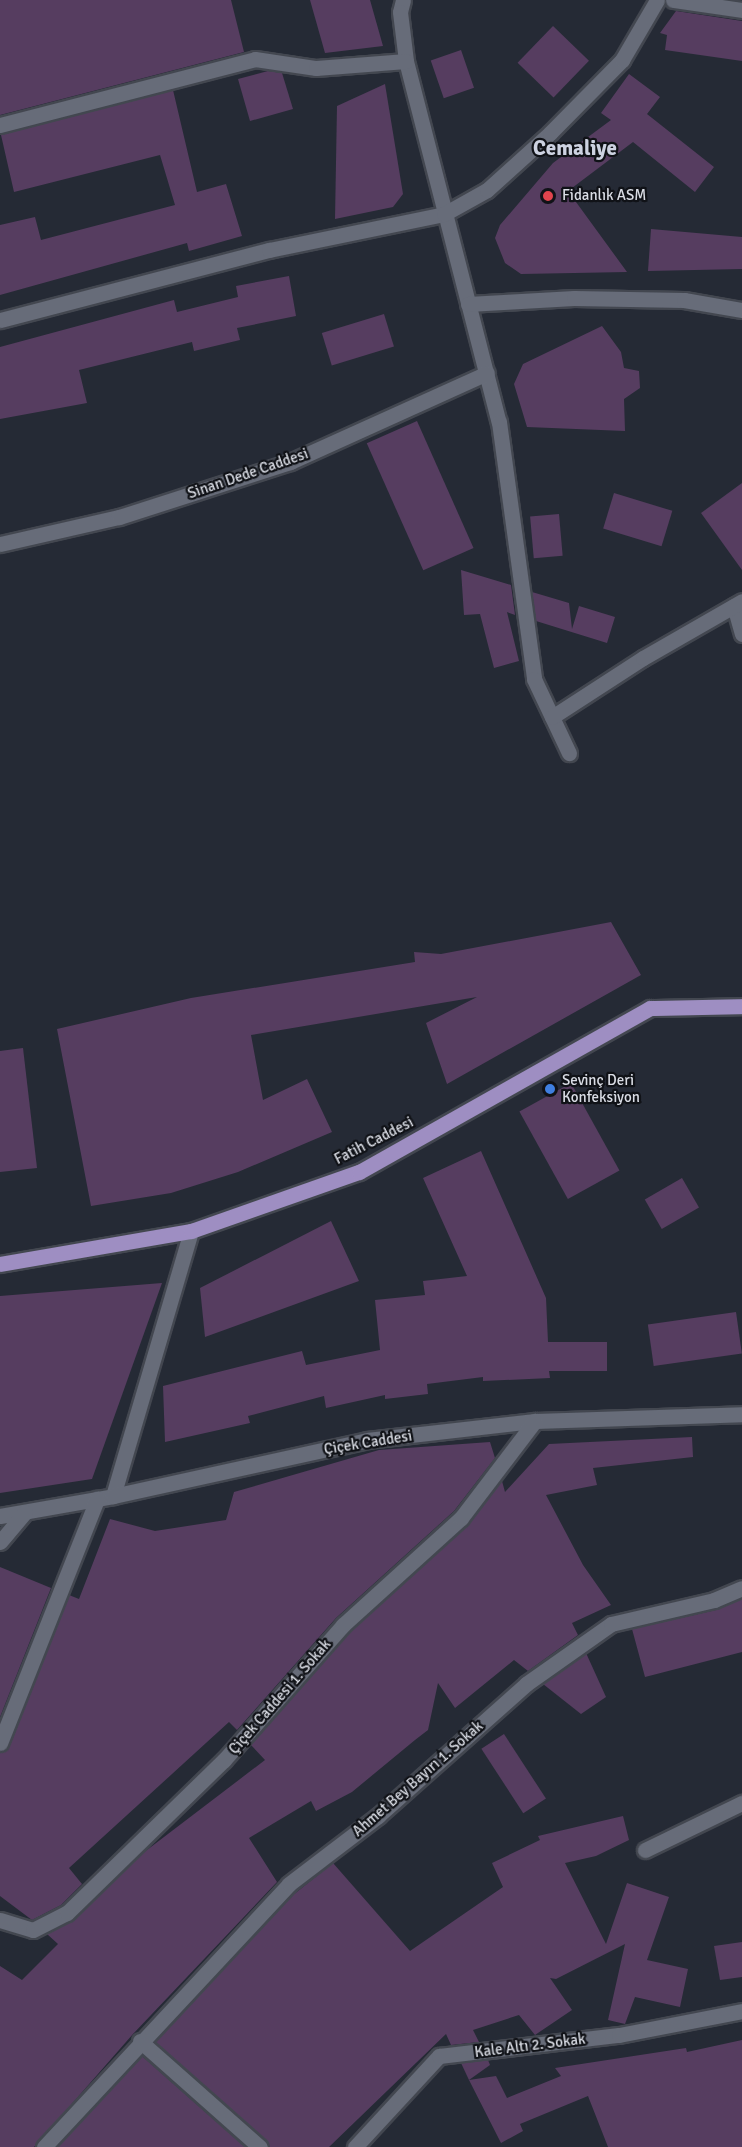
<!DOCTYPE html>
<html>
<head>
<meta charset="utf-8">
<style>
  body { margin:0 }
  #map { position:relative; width:742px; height:2147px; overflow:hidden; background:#252a35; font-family:Signika,sans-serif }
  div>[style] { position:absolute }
  .building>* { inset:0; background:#563d60; transform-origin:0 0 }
  .roads { filter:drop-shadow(2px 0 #434750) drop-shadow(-2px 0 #434750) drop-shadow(0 2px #434750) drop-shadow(0 -2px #434750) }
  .minor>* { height:15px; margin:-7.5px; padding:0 7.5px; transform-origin:7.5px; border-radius:7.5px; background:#676c79 }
  .major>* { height:15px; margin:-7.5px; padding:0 7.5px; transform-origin:7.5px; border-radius:7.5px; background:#9e8ec2 }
  .dots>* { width:16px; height:16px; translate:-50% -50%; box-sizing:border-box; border:3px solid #101217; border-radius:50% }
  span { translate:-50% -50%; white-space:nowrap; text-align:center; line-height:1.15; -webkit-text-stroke:4.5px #101217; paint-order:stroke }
  .poi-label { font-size:15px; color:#dadde5 }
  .left { translate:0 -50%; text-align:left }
  .street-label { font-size:15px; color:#dadde5 }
  .district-label { font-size:21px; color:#cdd2e1; font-weight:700 }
</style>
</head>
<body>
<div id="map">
  <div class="building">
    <div style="clip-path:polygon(0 0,231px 0,244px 52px,0 115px)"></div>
    <div style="clip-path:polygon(310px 0,370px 0,383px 46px,325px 53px)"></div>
    <div style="clip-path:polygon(676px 11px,742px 21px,742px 61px,665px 50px,667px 35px,660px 33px)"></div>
    <div style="left:553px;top:26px;width:50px;height:51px;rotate:44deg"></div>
    <div style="left:461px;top:50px;width:40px;height:32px;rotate:71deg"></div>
    <div style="clip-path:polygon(268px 71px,282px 73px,293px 109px,250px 121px,238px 79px)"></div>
    <div style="clip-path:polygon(629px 74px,660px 97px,647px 114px,714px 167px,695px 192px,633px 142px,568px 191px,627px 272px,521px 274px,505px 263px,495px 238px,500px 225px,553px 163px,611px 120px,601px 113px)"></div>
    <div style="clip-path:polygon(385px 84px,403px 194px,393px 207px,335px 219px,337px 106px)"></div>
    <div style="clip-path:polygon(173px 90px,197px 192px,226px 184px,242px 236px,189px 251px,187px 243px,0 295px,0 225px,35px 217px,41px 240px,175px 205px,160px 155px,14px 192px,1px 135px)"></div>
    <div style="clip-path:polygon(651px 229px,742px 237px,742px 269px,648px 271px)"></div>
    <div style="clip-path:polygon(289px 276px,296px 316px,237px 328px,240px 340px,194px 351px,192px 342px,79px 370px,87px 403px,0 419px,0 347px,174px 300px,177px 312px,238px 297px,236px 286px)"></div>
    <div style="left:384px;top:314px;width:34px;height:65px;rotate:73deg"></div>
    <div style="clip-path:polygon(602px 326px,621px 352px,624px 368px,639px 371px,640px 388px,624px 399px,625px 431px,527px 427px,514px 384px,523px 364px)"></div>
    <div style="left:417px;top:421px;width:139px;height:55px;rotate:66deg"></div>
    <div style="clip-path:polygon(742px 483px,742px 570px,701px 513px)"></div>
    <div style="left:614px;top:493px;width:61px;height:37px;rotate:17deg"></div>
    <div style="left:559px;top:514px;width:42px;height:29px;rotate:85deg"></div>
    <div style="clip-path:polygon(461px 570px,511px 585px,515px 615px,507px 612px,519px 661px,494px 668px,480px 614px,464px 615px)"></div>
    <div style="clip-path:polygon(532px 592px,569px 603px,572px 629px,579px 606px,615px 617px,607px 643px,536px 621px)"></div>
    <div style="clip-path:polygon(611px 922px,641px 975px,447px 1084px,426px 1023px,477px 997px,251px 1035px,263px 1100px,307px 1079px,332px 1132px,238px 1172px,171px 1193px,91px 1206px,57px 1029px,191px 998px,415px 962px,414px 952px,441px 954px)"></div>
    <div style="clip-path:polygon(23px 1048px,37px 1168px,0 1172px,0 1051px)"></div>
    <div style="left:571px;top:1083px;width:100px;height:59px;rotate:61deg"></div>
    <div style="clip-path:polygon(481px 1151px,546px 1298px,548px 1342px,607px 1342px,607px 1371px,549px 1371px,550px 1378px,483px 1381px,483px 1377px,427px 1384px,428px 1394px,385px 1399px,385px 1395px,326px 1408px,324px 1396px,248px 1416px,250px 1423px,165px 1442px,163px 1386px,302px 1351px,306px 1365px,380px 1350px,375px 1300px,425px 1295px,423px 1281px,467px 1276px,423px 1178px)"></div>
    <div style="left:682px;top:1178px;width:34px;height:43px;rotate:60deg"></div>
    <div style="clip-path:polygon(331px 1221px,359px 1281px,205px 1337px,200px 1288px)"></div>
    <div style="clip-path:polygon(162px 1283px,92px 1479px,0 1493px,0 1296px)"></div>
    <div style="left:736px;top:1312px;width:42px;height:89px;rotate:82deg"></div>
    <div style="clip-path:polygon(692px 1437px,693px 1457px,593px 1468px,597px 1485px,546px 1495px,583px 1565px,611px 1605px,572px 1623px,578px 1635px,528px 1671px,514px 1660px,455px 1708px,438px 1683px,428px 1730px,415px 1740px,352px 1792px,316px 1811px,311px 1801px,249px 1838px,277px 1882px,133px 2034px,34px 2147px,0 2147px,0 1966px,22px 1980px,58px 1944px,47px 1934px,74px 1920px,143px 1853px,265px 1760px,251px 1745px,350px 1632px,468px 1525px,502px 1481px,505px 1492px,549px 1444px)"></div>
    <div style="clip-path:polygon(490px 1442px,495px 1458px,454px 1511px,336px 1618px,237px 1730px,229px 1722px,69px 1868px,82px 1884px,61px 1905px,32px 1920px,0 1896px,0 1753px,9px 1747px,69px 1595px,79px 1599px,110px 1519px,155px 1531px,226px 1520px,234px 1492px,379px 1450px)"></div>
    <div style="clip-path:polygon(0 1567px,51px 1588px,0 1717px)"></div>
    <div style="clip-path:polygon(742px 1599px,742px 1652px,645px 1677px,632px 1629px,716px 1610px)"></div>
    <div style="clip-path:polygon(586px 1653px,606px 1697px,581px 1714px,543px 1684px)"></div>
    <div style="left:504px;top:1734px;width:77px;height:27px;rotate:57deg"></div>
    <div style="clip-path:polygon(623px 1816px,629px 1840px,596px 1856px,565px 1863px,606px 1944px,627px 1883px,669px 1897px,647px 1960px,688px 1969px,680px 2007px,635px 1997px,625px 2024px,608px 2020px,625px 1944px,556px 1979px,550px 1978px,572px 2010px,535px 2035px,519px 2015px,473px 2030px,479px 2042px,451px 2045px,446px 2034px,329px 2147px,270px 2147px,266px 2140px,155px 2042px,288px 1899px,333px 1863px,410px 1951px,503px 1887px,492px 1863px,540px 1840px,538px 1836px)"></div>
    <div style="clip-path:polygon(742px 1942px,742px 1977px,720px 1980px,714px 1946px)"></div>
    <div style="clip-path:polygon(742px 2040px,742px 2147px,608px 2147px,588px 2096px,520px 2124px,523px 2131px,501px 2143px,469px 2080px,496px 2076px,507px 2098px,561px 2076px,555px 2068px,686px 2048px,687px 2052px)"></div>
    <div style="clip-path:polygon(142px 2056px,245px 2147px,57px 2147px)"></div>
    <div style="clip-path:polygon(488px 2060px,490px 2065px,469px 2080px,461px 2063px)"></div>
  </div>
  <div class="roads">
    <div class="minor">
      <div style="left:403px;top:0;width:12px;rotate:104deg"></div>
      <div style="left:400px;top:12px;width:49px;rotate:83deg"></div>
      <div style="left:406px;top:61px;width:373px;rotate:75.6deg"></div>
      <div style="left:499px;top:422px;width:259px;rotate:82.2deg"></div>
      <div style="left:534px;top:679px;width:82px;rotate:64.7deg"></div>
      <div style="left:673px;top:0;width:70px;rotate:8.2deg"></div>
      <div style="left:0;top:125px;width:263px;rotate:-14.5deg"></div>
      <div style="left:255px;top:59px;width:62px;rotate:8.4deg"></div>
      <div style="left:316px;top:68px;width:90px;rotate:-4.4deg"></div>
      <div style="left:468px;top:304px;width:106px;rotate:-3.2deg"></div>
      <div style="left:574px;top:298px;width:110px;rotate:1deg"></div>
      <div style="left:684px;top:300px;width:59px;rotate:9.8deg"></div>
      <div style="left:0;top:320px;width:278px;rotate:-14.6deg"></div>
      <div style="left:269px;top:250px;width:179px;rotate:-11.6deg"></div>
      <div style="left:444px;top:214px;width:49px;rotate:-29.2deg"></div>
      <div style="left:487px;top:190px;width:85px;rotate:-42.1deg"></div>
      <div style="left:550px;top:133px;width:103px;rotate:-45.4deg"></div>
      <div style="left:622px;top:60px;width:69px;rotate:-59.7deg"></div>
      <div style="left:0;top:544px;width:122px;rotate:-12.8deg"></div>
      <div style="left:119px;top:517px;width:180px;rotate:-17.8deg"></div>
      <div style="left:290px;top:462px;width:216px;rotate:-24.3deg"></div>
      <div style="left:734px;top:606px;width:29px;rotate:74deg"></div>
      <div style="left:552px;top:717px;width:108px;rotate:-33deg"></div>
      <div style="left:643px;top:658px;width:114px;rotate:-29.9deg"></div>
      <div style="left:113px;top:1496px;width:276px;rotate:-73.6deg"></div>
      <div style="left:0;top:1516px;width:115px;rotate:-10deg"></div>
      <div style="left:113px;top:1496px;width:260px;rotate:-12.4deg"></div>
      <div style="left:367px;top:1440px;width:169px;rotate:-6.5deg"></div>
      <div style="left:535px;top:1421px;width:207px;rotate:-1.9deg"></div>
      <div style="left:0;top:1542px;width:39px;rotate:-50deg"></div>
      <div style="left:0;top:1743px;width:263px;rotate:-68.3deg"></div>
      <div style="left:645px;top:1850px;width:108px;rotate:-25.9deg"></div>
      <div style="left:0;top:1920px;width:34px;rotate:17deg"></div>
      <div style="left:33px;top:1930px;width:38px;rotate:-27deg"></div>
      <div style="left:67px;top:1913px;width:219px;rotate:-44.3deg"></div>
      <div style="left:224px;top:1760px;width:180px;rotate:-48.6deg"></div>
      <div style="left:343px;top:1625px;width:159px;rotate:-42.2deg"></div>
      <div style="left:461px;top:1518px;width:122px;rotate:-52.7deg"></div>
      <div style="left:140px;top:2041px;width:160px;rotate:41.5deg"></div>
      <div style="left:44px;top:2147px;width:359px;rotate:-47deg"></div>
      <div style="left:289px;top:1884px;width:112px;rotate:-37.4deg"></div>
      <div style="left:378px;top:1816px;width:198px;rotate:-41.7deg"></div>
      <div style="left:526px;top:1684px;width:104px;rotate:-35.2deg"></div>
      <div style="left:611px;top:1624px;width:106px;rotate:-13.1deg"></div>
      <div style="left:714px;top:1600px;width:30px;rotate:-23deg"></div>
      <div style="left:355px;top:2147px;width:124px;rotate:-47.3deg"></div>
      <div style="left:439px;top:2056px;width:181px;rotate:-6.7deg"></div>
      <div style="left:619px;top:2035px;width:125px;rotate:-11deg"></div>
    </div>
    <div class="major">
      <div style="left:0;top:1264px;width:194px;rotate:-9.8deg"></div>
      <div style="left:191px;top:1231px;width:178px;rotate:-19.4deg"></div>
      <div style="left:359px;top:1172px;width:334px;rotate:-29.4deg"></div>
      <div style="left:650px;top:1008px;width:92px;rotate:-1.2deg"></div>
    </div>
  </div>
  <div class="dots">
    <div style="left:548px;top:196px;background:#e0444e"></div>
    <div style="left:550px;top:1089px;background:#3f7fe0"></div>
  </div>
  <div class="poi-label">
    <span class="left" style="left:562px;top:196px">Fidanlık ASM</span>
    <span class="left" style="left:562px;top:1089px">Sevinç Deri<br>Konfeksiyon</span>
  </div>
  <div class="street-label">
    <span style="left:248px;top:474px;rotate:-19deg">Sinan Dede Caddesi</span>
    <span style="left:374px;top:1141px;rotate:-27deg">Fatih Caddesi</span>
    <span style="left:368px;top:1443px;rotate:-9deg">Çiçek Caddesi</span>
    <span style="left:280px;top:1697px;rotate:-49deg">Çiçek Caddesi 1. Sokak</span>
    <span style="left:418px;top:1779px;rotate:-41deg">Ahmet Bey Bayırı 1. Sokak</span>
    <span style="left:530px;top:2046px;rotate:-7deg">Kale Altı 2. Sokak</span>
  </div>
  <div class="district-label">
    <span style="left:575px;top:148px">Cemaliye</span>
  </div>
</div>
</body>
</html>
